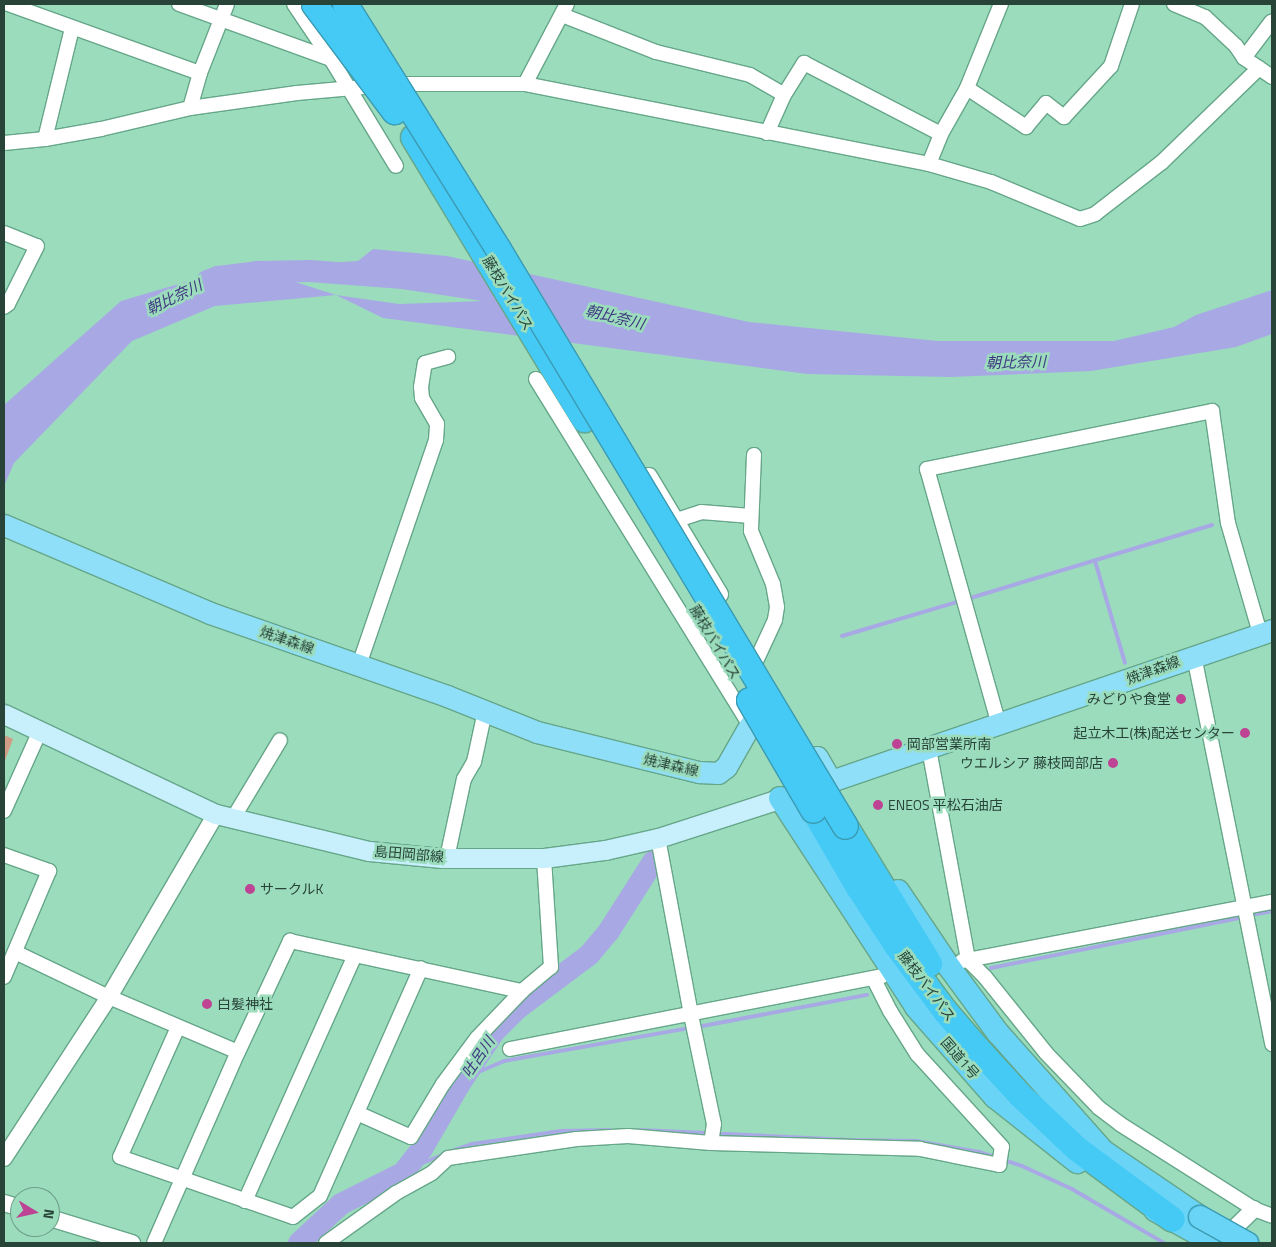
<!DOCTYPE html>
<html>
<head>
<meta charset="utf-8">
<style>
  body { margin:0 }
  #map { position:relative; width:1276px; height:1247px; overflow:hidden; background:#9bdcbd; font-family:"Titillium Web","Noto Sans JP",sans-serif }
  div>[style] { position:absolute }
  .green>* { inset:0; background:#d29d87 }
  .water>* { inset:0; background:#a8a9e4 }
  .stream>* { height:4px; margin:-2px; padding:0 2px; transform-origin:2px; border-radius:2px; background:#a8a9e4 }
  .river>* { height:22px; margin:-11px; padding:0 11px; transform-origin:11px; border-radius:11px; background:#a8a9e4 }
  .roads { filter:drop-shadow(1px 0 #66a689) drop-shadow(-1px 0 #66a689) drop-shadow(0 1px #66a689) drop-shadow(0 -1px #66a689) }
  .minor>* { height:14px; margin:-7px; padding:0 7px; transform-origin:7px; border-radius:7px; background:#fff }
  .tertiary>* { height:16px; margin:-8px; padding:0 8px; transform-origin:8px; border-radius:8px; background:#fff }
  .secondary>* { height:19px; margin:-9.5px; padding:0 9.5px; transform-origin:9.5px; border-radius:9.5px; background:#c7effc }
  .primary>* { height:21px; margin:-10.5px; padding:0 10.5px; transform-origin:10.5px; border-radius:10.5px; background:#8fdff9 }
  .trunk>* { height:22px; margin:-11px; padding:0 11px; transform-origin:11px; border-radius:11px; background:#6ad4f7 }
  .motorway>* { height:25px; margin:-12.5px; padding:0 12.5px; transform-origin:12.5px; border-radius:12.5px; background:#45caf5 }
  .bridges { filter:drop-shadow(1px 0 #3b9bb2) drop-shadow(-1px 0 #3b9bb2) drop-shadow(0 1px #3b9bb2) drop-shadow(0 -1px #3b9bb2) }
  .trunk-bridge>* { height:22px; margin:-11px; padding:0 11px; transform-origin:11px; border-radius:11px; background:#6ad4f7 }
  .motorway-bridge>* { height:25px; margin:-12.5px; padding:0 12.5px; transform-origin:12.5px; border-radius:12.5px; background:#45caf5 }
  .dots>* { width:14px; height:14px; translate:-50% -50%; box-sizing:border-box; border:2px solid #9bdcbd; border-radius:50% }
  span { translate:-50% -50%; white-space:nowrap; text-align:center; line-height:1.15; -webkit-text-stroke:5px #9bdcbd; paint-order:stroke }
  .street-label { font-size:14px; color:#284337 }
  .poi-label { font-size:14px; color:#284337 }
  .right { translate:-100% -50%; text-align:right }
  .left { translate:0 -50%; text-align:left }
  .water-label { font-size:15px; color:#3f387f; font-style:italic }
  .frame { position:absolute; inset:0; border:5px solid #284337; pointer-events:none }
  .north { position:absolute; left:10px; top:1187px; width:50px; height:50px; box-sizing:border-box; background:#9bdcbd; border:1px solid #6d9f87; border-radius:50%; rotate:99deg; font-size:14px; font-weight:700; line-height:20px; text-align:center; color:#284337 }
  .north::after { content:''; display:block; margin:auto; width:18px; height:22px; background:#be4394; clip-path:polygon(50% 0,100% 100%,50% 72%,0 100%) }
</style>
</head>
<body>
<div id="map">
  <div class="green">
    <div style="clip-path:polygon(4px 735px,13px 739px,4px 763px)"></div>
  </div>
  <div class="water">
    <div style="clip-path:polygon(373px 249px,447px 256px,749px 322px,938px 341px,1114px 341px,1174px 327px,1196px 315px,1272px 290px,1272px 334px,1236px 347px,1091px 371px,951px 377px,807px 374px,383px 318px,336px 295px,215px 306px,132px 341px,14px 463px,4px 486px,4px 405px,121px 301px,216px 273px,283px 278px,336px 295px,399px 304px,484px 301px,453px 276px,356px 274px,293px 265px,358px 261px)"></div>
  </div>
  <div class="stream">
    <div style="left:1095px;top:561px;width:106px;rotate:73.6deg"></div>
    <div style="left:967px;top:599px;width:256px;rotate:-16.8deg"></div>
    <div style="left:842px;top:636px;width:123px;rotate:-16.5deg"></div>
    <div style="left:1250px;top:915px;width:22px;rotate:-10deg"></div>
    <div style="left:991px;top:968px;width:257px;rotate:-11.4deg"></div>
    <div style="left:697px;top:1027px;width:173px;rotate:-10.7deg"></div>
    <div style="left:459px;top:1085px;width:21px;rotate:-35deg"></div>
    <div style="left:476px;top:1073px;width:30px;rotate:-23deg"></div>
    <div style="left:504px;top:1061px;width:189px;rotate:-10.1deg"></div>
    <div style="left:640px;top:1130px;width:210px;rotate:2.7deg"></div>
    <div style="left:850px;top:1140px;width:66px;rotate:0.9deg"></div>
    <div style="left:916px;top:1141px;width:64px;rotate:9.9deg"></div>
    <div style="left:979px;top:1152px;width:45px;rotate:18deg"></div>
    <div style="left:1022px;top:1166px;width:55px;rotate:24.7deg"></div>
    <div style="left:1072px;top:1189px;width:107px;rotate:30.4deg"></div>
    <div style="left:452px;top:1151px;width:21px;rotate:-19deg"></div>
    <div style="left:472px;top:1144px;width:90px;rotate:-8.3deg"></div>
    <div style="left:561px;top:1131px;width:49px;rotate:-1.2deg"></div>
    <div style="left:403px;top:1173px;width:14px;rotate:-30deg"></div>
    <div style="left:415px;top:1166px;width:32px;rotate:-22deg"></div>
  </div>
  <div class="river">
    <div style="left:207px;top:281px;width:12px;rotate:-20deg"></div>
    <div style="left:218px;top:277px;width:39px;rotate:-7deg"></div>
    <div style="left:257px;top:272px;width:53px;rotate:-1.1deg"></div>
    <div style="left:310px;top:271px;width:93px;rotate:4.3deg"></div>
    <div style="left:403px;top:278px;width:95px;rotate:8.5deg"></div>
    <div style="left:299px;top:1243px;width:57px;rotate:-42.9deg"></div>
    <div style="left:341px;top:1204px;width:69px;rotate:-26.6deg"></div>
    <div style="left:403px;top:1173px;width:31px;rotate:-52deg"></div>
    <div style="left:422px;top:1149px;width:74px;rotate:-60deg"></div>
    <div style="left:459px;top:1085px;width:64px;rotate:-56.6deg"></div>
    <div style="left:494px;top:1032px;width:33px;rotate:-45deg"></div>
    <div style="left:517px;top:1009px;width:90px;rotate:-36.9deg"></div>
    <div style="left:589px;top:955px;width:31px;rotate:-50deg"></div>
    <div style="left:609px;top:931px;width:82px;rotate:-57.5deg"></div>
  </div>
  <div class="roads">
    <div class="minor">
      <div style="left:8px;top:4px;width:204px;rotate:19.8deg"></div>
      <div style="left:179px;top:4px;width:162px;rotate:19.9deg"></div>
      <div style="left:331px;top:59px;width:125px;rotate:58.7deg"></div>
      <div style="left:294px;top:4px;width:66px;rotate:56.1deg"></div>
      <div style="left:1174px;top:4px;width:34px;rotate:23deg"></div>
      <div style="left:1205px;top:17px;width:42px;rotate:43.1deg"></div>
      <div style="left:1236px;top:46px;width:14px;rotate:56deg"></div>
      <div style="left:1244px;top:58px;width:34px;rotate:34deg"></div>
      <div style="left:562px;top:15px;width:101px;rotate:21.5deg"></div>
      <div style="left:656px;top:52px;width:97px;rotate:13.7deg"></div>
      <div style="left:750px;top:75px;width:39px;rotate:30deg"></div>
      <div style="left:784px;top:95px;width:38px;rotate:-58deg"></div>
      <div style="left:804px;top:63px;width:154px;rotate:27.4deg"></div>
      <div style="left:1244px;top:58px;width:46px;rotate:-52.9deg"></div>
      <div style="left:525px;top:84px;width:90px;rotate:-62.3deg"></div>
      <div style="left:967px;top:88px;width:71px;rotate:33.5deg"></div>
      <div style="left:1026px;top:127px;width:31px;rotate:-50deg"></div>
      <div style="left:1046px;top:103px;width:23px;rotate:38deg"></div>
      <div style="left:1064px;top:117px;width:69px;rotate:-47.3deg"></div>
      <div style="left:1111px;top:66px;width:65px;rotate:-71.3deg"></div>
      <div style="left:190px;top:108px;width:36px;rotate:-74deg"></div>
      <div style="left:200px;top:73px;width:74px;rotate:-68.6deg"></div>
      <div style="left:767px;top:133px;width:42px;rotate:-65.9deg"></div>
      <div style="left:45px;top:139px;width:114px;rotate:-76.3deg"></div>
      <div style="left:4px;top:143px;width:41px;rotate:-5.6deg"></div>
      <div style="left:45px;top:139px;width:57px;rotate:-10.1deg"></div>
      <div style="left:101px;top:129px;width:91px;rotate:-13.3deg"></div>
      <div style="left:190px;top:108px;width:108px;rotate:-8deg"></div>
      <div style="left:297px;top:93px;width:101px;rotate:-5.1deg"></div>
      <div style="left:398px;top:84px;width:127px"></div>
      <div style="left:525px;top:84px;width:412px;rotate:11.2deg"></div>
      <div style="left:929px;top:164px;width:65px;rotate:16.2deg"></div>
      <div style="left:991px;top:182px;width:96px;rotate:22.6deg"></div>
      <div style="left:1080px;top:219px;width:16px;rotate:-18deg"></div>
      <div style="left:1095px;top:214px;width:85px;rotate:-37.8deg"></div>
      <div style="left:1162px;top:162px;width:135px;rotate:-44.1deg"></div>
      <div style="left:929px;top:164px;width:32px;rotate:-68deg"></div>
      <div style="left:941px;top:134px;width:53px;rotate:-60.5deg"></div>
      <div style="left:967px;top:88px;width:91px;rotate:-68deg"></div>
      <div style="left:4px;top:233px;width:35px;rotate:22deg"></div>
      <div style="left:37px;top:246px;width:65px;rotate:116.6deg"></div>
      <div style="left:8px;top:304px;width:5px;rotate:143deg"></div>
      <div style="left:536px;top:379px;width:401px;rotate:58.3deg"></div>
      <div style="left:754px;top:455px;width:76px;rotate:92.3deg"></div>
      <div style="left:751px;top:531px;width:57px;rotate:67.5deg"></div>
      <div style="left:773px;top:584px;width:23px;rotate:80deg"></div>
      <div style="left:777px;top:607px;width:13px;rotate:99deg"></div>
      <div style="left:775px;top:620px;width:43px;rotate:114.8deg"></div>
      <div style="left:677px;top:520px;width:25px;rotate:-18deg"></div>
      <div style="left:701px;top:512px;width:50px;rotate:4.6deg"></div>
      <div style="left:1198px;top:654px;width:8px;rotate:113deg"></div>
      <div style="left:1195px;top:661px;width:391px;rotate:78.6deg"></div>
      <div style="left:359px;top:665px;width:238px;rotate:-71.1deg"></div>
      <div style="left:436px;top:440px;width:16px;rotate:-86deg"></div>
      <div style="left:437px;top:424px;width:30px;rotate:-120deg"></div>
      <div style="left:422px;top:398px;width:11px;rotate:-95deg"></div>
      <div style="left:421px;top:387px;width:24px;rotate:-81deg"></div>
      <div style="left:425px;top:363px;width:24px;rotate:-15deg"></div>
      <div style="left:999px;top:725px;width:266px;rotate:-105.7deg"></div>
      <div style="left:927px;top:469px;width:291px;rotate:-11.5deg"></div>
      <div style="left:1212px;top:411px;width:113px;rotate:81.9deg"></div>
      <div style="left:1228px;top:523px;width:115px;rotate:73.8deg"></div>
      <div style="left:929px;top:749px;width:215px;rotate:79.5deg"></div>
      <div style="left:968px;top:960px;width:24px;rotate:45deg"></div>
      <div style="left:985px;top:977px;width:97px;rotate:51.2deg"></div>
      <div style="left:1046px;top:1053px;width:76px;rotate:46.1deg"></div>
      <div style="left:1099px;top:1108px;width:26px;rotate:37deg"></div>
      <div style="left:1120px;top:1124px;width:159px;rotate:32.4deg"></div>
      <div style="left:1254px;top:1209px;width:19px;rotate:21deg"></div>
      <div style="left:4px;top:811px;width:88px;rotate:-65.8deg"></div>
      <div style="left:232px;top:820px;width:93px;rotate:-59deg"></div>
      <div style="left:658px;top:838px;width:180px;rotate:79.4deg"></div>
      <div style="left:691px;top:1015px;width:111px;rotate:78.1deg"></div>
      <div style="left:714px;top:1124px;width:19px;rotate:99deg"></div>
      <div style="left:4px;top:855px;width:48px;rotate:19.6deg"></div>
      <div style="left:49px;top:871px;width:115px;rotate:113deg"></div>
      <div style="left:447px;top:858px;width:81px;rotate:-77.9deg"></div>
      <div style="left:464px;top:779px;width:20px;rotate:-60deg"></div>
      <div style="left:474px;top:762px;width:52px;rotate:-77.8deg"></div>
      <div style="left:15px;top:952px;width:104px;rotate:25.6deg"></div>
      <div style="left:109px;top:997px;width:140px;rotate:23.1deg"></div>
      <div style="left:962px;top:961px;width:316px;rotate:-10.8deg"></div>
      <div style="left:178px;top:1027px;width:142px;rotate:114deg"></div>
      <div style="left:120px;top:1157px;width:183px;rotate:19.1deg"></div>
      <div style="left:293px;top:1217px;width:34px;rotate:-38deg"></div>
      <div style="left:320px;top:1196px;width:249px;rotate:-66.1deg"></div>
      <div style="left:510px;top:1049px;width:379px;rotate:-11.1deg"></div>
      <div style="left:357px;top:1113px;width:59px;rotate:24deg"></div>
      <div style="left:411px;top:1137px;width:62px;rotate:-58.9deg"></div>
      <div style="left:443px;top:1084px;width:57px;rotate:-53.5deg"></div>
      <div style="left:477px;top:1038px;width:65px;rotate:-46.2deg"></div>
      <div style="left:522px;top:991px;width:38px;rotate:-40deg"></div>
      <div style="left:551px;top:967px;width:109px;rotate:-93.7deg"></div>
      <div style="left:245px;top:1201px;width:269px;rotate:-65.9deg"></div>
      <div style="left:154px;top:1243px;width:209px;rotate:-66.3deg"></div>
      <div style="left:238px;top:1052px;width:123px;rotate:-64.9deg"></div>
      <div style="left:290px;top:941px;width:237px;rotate:12.2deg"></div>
      <div style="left:326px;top:1243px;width:86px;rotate:-35.5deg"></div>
      <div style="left:396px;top:1193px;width:41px;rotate:-29.1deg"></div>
      <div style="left:432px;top:1173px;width:22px;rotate:-43deg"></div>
      <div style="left:448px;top:1158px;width:130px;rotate:-8.4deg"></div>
      <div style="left:577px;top:1139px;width:51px;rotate:-3.4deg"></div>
      <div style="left:628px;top:1136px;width:83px;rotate:4.8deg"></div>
      <div style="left:711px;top:1143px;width:209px;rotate:1.6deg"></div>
      <div style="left:920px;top:1149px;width:81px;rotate:11.4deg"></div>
      <div style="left:999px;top:1165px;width:18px;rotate:-81deg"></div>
      <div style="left:1002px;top:1147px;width:126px;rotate:-132.4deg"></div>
      <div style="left:917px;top:1054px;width:51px;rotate:-122.1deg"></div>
      <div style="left:890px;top:1011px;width:36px;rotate:-117deg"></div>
    </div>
    <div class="tertiary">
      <div style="left:649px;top:476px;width:138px;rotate:59deg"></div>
      <div style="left:4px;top:1158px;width:192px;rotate:-56.9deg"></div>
      <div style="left:109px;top:997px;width:212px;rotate:-59.7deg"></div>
      <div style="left:4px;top:1203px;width:17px;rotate:17deg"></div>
      <div style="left:50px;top:1218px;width:86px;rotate:17deg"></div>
      <div style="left:1221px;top:1241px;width:46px;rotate:-44.1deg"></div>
    </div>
    <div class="secondary">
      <div style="left:4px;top:714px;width:234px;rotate:25.3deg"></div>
      <div style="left:216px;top:814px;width:157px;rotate:13.6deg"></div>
      <div style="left:369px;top:851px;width:73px;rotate:5.5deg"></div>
      <div style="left:442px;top:858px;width:102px"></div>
      <div style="left:544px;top:858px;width:62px;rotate:-7.5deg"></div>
      <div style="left:605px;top:850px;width:54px;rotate:-12.8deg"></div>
      <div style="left:658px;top:838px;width:143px;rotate:-17.9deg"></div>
    </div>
    <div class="primary">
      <div style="left:4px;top:525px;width:224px;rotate:23.1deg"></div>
      <div style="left:210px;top:613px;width:251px;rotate:19.3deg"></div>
      <div style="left:447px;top:696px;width:97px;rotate:21.8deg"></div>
      <div style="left:537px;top:732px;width:167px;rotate:13.9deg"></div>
      <div style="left:699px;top:772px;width:19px;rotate:3deg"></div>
      <div style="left:718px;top:773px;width:10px;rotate:-37deg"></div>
      <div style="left:726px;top:767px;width:48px;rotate:-60.3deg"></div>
      <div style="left:750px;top:725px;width:27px;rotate:-42deg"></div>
      <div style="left:817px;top:757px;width:28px;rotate:60deg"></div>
      <div style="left:831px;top:781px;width:466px;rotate:-18.9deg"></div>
    </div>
    <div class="trunk">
      <div style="left:780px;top:798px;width:249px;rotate:56.9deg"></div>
      <div style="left:916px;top:1007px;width:120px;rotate:48.7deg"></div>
      <div style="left:995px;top:1097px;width:105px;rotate:38.4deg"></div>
      <div style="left:898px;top:891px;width:93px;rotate:56deg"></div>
      <div style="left:950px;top:968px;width:81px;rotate:53.6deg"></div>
      <div style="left:998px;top:1033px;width:158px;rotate:48.3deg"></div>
      <div style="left:1103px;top:1151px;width:117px;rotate:34.2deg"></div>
      <div style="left:1155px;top:1210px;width:68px;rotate:28.8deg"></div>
    </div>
    <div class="motorway">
      <div style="left:413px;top:137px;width:330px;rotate:58.8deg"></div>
      <div style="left:813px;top:810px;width:89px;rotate:59.7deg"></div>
      <div style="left:858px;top:887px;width:69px;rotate:56.8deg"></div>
      <div style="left:896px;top:945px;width:82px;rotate:53.4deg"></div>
      <div style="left:945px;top:1011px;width:48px;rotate:49.3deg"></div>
      <div style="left:976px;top:1047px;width:65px;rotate:47.5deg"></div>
      <div style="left:1020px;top:1095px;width:77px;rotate:43.4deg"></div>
      <div style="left:1076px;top:1148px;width:119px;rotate:36.5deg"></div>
      <div style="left:845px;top:826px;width:161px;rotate:58.5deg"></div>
    </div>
  </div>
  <div class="bridges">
    <div class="trunk-bridge">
      <div style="left:1200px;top:1217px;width:54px;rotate:29deg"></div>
    </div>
    <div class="motorway-bridge">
      <div style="left:314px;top:4px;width:134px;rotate:53.2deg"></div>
      <div style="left:345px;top:4px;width:289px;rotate:58deg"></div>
      <div style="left:498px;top:249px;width:673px;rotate:58.98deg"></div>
      <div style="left:749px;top:700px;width:127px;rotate:59.8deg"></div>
    </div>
  </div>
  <div class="dots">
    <div style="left:1181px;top:699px;background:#be4394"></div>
    <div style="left:1245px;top:733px;background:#be4394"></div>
    <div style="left:897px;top:744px;background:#be4394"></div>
    <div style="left:1113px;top:763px;background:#be4394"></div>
    <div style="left:878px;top:805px;background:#be4394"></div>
    <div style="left:250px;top:889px;background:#be4394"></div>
    <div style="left:207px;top:1004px;background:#be4394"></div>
  </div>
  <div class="street-label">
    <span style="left:508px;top:293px;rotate:59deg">藤枝バイパス</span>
    <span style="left:287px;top:640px;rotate:19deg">焼津森線</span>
    <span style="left:715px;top:642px;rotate:59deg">藤枝バイパス</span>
    <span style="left:1153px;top:670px;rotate:-20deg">焼津森線</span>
    <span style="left:671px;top:765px;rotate:13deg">焼津森線</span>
    <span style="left:409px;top:854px;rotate:5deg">島田岡部線</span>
    <span style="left:927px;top:986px;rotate:53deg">藤枝バイパス</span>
    <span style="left:960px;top:1058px;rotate:49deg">国道1号</span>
  </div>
  <div class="poi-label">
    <span class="right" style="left:1171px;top:699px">みどりや食堂</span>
    <span class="right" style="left:1235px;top:733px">起立木工(株)配送センター</span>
    <span class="left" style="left:907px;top:744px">岡部営業所南</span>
    <span class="right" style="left:1103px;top:763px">ウエルシア 藤枝岡部店</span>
    <span class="left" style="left:888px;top:805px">ENEOS 平松石油店</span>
    <span class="left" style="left:260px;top:889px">サークルK</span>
    <span class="left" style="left:217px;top:1004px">白髪神社</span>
  </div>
  <div class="water-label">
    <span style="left:174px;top:297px;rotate:-26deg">朝比奈川</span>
    <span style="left:615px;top:317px;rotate:14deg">朝比奈川</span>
    <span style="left:1016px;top:362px;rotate:-1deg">朝比奈川</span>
    <span style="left:478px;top:1057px;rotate:-56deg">吐呂川</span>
  </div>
  <div class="frame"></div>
  <div class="north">N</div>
</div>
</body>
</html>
